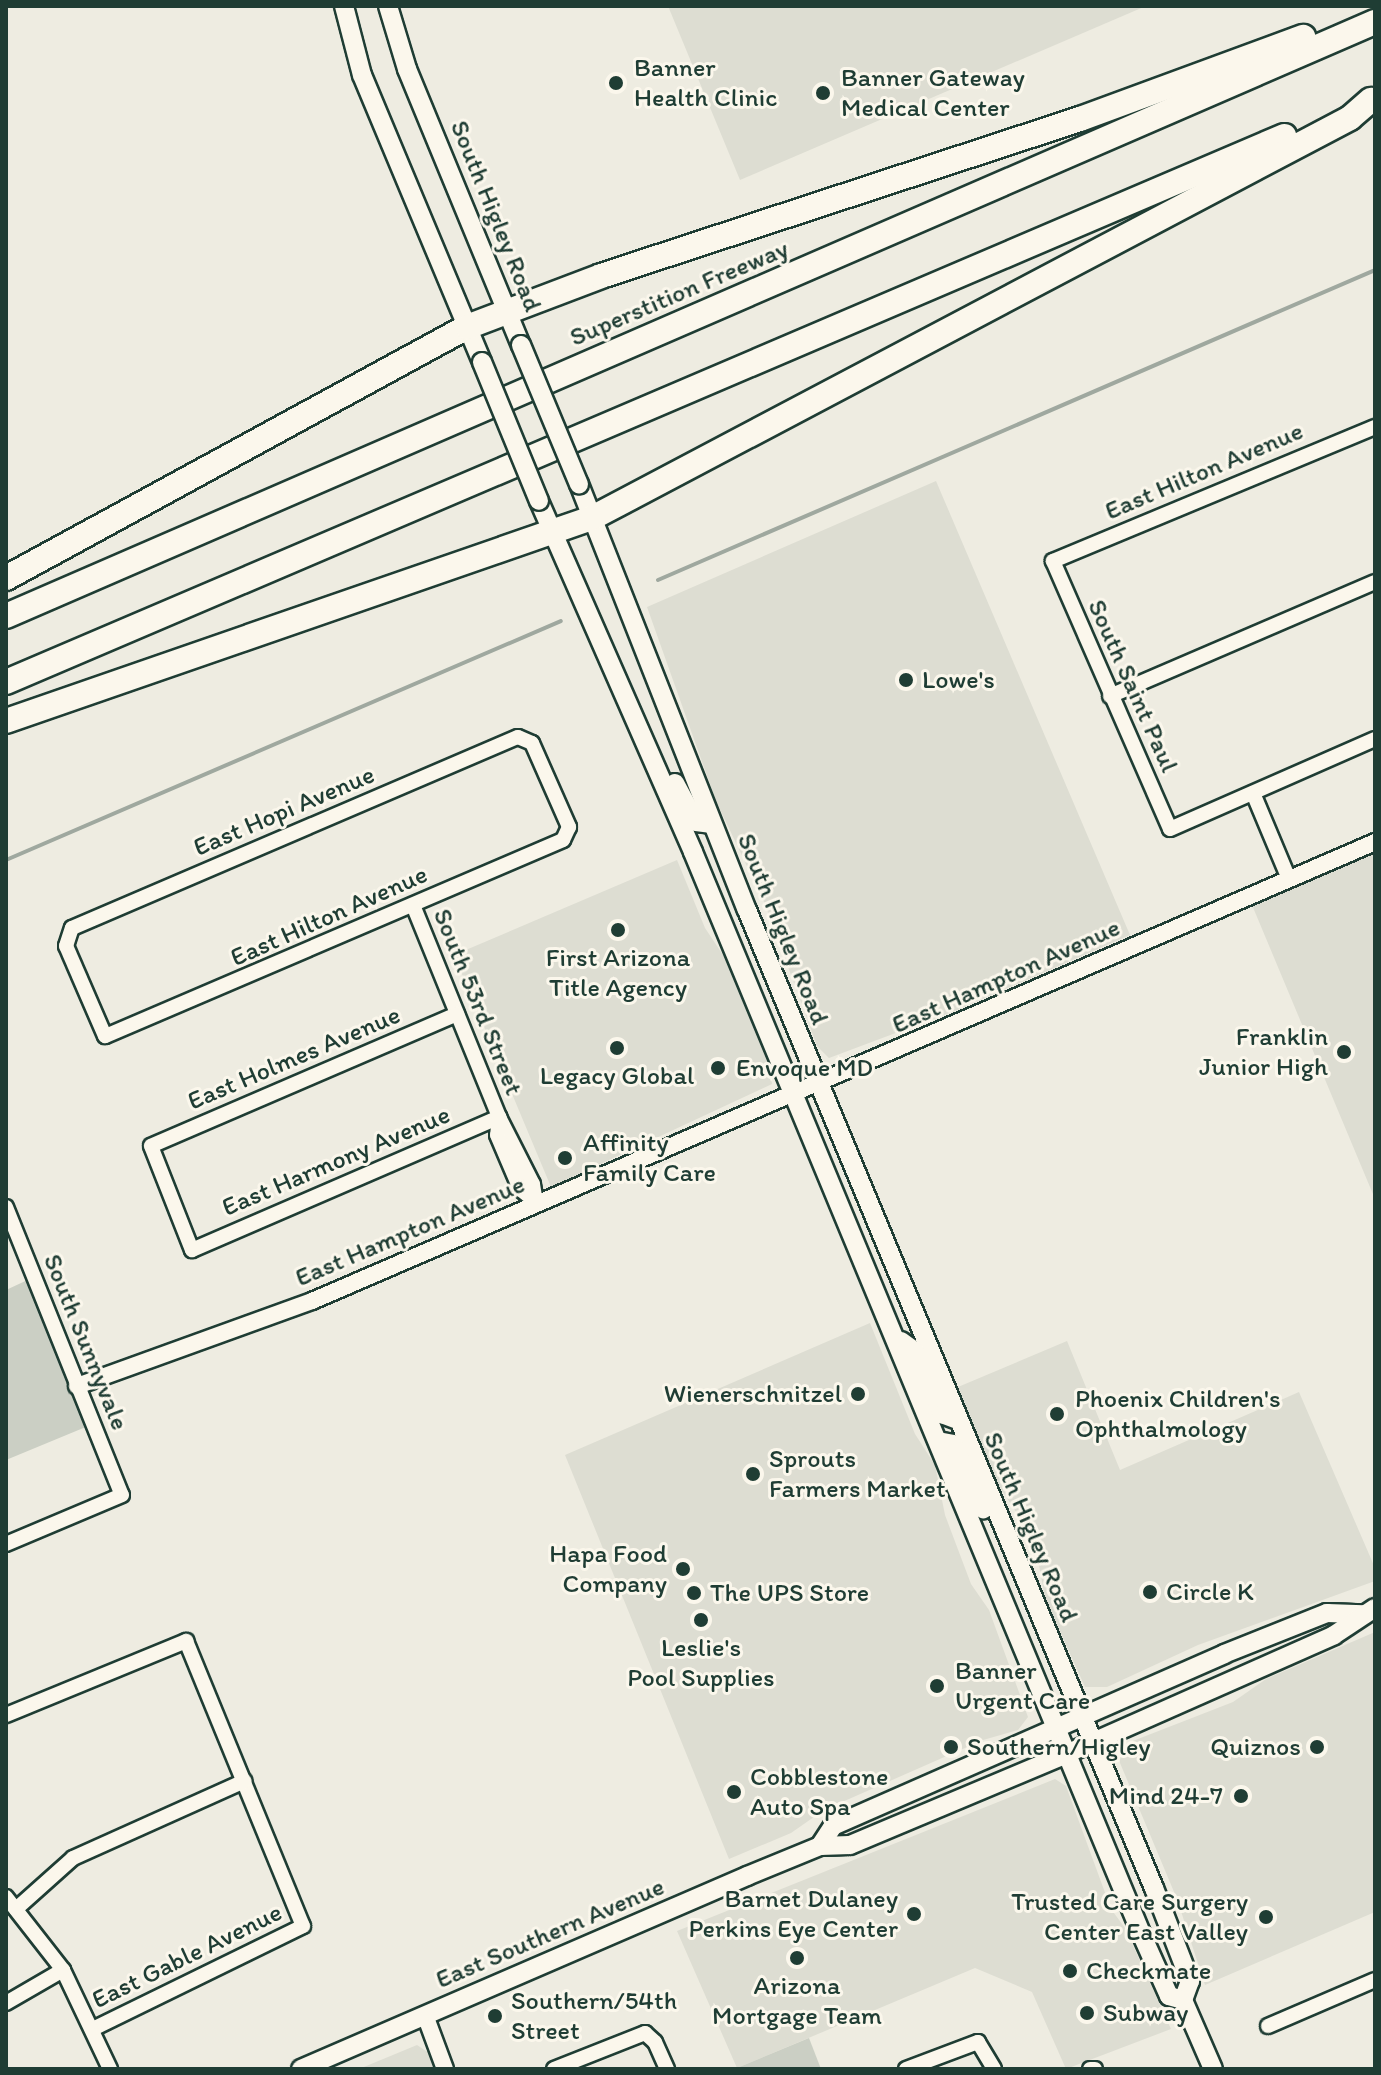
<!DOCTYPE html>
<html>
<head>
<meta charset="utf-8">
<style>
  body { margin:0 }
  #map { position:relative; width:1381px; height:2075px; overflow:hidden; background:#eeece1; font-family:Itim,sans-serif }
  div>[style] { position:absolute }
  .built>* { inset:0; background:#ddddd2 }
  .green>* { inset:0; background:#cbcfc4 }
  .stream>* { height:4px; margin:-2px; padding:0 2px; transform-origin:2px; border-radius:2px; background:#9fa89f }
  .roads { filter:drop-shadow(2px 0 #1f3d34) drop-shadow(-2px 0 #1f3d34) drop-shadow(0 2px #1f3d34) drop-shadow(0 -2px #1f3d34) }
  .minor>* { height:14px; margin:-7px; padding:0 7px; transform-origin:7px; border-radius:7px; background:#fbf7ec }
  .tertiary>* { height:16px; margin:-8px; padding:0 8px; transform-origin:8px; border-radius:8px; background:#fbf7ec }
  .secondary>* { height:18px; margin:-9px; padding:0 9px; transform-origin:9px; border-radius:9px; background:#fbf7ec }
  .motorway>* { height:24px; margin:-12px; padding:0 12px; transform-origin:12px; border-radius:12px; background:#fbf7ec }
  .bridges { filter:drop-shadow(2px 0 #1f3d34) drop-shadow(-2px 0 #1f3d34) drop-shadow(0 2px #1f3d34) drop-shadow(0 -2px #1f3d34) }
  .secondary-bridge>* { height:18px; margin:-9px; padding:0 9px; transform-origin:9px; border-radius:9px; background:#fbf7ec }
  .dots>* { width:22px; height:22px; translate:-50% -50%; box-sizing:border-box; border:4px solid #fbf7ec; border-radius:50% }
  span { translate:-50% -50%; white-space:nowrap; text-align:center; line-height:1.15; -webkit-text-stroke:6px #fbf7ec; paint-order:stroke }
  .poi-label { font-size:26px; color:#1f3d34 }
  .left { translate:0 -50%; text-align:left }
  .right { translate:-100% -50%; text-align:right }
  .street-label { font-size:26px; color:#1f3d34 }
  .frame { position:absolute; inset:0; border:8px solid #1f3d34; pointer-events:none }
</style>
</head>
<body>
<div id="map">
  <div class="built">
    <div style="clip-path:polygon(668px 6px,1146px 6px,740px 180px)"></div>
    <div style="clip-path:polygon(936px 481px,1130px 935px,957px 1010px,829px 1058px,817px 1046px,765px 904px,716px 801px,647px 607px)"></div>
    <div style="clip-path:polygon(1375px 853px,1375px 1199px,1252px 905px)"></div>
    <div style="clip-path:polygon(677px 860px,705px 928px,725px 958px,771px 1067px,772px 1084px,551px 1187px,454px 955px)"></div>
    <div style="clip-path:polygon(870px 1323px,915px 1434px,935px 1465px,945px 1515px,971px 1584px,989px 1610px,1028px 1717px,1018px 1730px,983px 1740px,824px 1810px,791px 1833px,729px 1859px,565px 1455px)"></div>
    <div style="clip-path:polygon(1067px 1341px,1120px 1470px,1299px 1392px,1375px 1568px,1375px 1581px,1198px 1645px,1107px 1687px,1085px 1687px,1045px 1598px,1038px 1560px,1022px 1521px,999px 1486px,958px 1387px)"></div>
    <div style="clip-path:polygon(1375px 1632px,1375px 1912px,1205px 1985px,1177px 1899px,1120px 1763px,1120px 1746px,1233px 1702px,1266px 1679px)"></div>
    <div style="clip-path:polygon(1055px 1779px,1066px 1786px,1111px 1909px,1125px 1928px,1171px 2029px,1066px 2069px,1032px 1992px,975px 1968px,737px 2068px,677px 1931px)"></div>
    <div style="clip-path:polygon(417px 2045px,429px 2053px,434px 2069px,359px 2069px)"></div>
  </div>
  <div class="green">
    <div style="clip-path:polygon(34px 1277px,93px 1424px,6px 1460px,6px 1290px)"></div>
    <div style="clip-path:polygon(809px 2038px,821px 2069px,737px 2069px,737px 2068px)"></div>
  </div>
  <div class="stream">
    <div style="left:658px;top:580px;width:781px;rotate:-23.38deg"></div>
    <div style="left:6px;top:860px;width:604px;rotate:-23.3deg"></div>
  </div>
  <div class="roads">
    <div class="minor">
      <div style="left:1375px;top:427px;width:349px;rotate:157.4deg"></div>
      <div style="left:1053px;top:561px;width:292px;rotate:66.4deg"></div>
      <div style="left:1170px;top:829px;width:224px;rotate:-23.7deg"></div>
      <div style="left:1110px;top:696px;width:288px;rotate:-23.3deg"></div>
      <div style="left:518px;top:737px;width:15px;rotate:23deg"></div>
      <div style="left:532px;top:743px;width:92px;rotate:66.2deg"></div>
      <div style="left:569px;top:827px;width:14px;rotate:115deg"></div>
      <div style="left:563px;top:840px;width:498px;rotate:156.8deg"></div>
      <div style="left:105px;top:1036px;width:98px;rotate:-113.4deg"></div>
      <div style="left:66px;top:946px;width:19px;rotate:-72deg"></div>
      <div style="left:72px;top:928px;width:485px;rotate:-23.2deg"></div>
      <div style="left:1253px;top:793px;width:93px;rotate:67.3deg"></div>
      <div style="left:413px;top:905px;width:229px;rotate:67.9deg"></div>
      <div style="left:499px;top:1117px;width:75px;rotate:63.1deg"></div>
      <div style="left:533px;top:1184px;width:18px;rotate:81deg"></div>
      <div style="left:457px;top:1014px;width:333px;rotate:156.7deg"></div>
      <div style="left:151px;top:1146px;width:112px;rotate:68.5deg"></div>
      <div style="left:192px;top:1250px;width:335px;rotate:-23.4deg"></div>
      <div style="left:499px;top:1117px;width:18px;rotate:96deg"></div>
      <div style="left:497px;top:1135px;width:59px;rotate:66.9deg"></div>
      <div style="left:520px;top:1189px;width:21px;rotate:39deg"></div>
      <div style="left:6px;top:1207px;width:310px;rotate:68.1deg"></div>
      <div style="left:122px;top:1495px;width:126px;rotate:157.1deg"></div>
      <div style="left:6px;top:1715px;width:195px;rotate:-22.3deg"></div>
      <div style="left:186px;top:1641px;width:308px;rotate:67.7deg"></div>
      <div style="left:303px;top:1926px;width:234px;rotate:153.9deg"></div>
      <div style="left:6px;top:1897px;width:93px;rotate:52deg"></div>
      <div style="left:63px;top:1970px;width:110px;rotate:64.6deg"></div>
      <div style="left:16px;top:1909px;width:76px;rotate:-41.8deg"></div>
      <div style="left:73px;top:1858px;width:188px;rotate:-24.2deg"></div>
      <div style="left:6px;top:2003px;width:66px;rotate:-30.1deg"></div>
      <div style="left:1268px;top:2026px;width:116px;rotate:-23.3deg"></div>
      <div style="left:554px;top:2069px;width:98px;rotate:-21.6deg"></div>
      <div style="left:645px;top:2033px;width:13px;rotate:42deg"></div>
      <div style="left:655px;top:2042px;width:30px;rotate:66deg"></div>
      <div style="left:906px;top:2069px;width:77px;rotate:-20.6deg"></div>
      <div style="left:978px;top:2042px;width:31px;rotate:59deg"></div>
      <div style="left:1090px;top:2069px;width:5px"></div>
    </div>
    <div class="tertiary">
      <div style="left:77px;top:1386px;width:250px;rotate:-19.9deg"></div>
      <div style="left:312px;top:1301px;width:1158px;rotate:-23.35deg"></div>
      <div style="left:425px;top:2015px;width:58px;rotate:69.7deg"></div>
    </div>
    <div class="secondary">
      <div style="left:344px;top:6px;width:71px;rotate:75.4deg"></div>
      <div style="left:362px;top:75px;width:311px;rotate:67.3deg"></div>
      <div style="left:388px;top:6px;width:66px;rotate:73.2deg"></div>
      <div style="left:407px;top:69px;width:299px;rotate:67.6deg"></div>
      <div style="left:579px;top:484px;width:458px;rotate:68.5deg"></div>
      <div style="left:747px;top:910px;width:1059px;rotate:67.41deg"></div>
      <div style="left:1154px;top:1888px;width:100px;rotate:68.8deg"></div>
      <div style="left:1190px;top:1981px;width:20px;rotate:110deg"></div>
      <div style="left:1183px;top:2000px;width:75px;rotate:66.5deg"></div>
      <div style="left:539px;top:501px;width:383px;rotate:66.3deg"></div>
      <div style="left:693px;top:852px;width:1170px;rotate:67.49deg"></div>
      <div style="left:1141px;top:1933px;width:69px;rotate:66deg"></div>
      <div style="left:1169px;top:1996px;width:15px;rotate:16deg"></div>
      <div style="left:675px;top:783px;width:44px;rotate:61.7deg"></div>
      <div style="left:696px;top:822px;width:16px;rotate:7deg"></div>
      <div style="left:901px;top:1341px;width:17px;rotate:36deg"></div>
      <div style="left:915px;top:1351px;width:69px;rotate:66.8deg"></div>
      <div style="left:942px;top:1414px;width:17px;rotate:21deg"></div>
      <div style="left:938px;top:1441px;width:15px;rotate:11deg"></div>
      <div style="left:953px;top:1444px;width:72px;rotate:65.2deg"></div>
      <div style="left:820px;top:1846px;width:24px;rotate:-57deg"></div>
      <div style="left:833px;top:1826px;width:427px;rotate:-23.7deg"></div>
      <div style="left:1224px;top:1654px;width:111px;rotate:-21.7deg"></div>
      <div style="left:1327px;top:1613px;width:36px;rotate:2deg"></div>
      <div style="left:301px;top:2069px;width:486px;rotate:-23.4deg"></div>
      <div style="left:747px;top:1876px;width:79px;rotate:-22.3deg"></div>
      <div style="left:820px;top:1846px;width:30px;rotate:-2deg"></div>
      <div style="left:850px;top:1845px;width:234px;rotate:-22.8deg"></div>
      <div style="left:1066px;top:1754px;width:293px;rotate:-23.9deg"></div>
      <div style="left:1334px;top:1635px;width:49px;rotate:-33.4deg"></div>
    </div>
    <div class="motorway">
      <div style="left:6px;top:578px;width:525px;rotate:-28.57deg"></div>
      <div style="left:467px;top:327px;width:143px;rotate:-20.8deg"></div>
      <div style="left:601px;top:276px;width:504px;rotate:-18.15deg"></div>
      <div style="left:1080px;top:119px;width:238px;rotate:-20.2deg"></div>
      <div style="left:6px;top:616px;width:1492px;rotate:-23.46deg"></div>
      <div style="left:6px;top:682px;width:1390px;rotate:-23.13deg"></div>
      <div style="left:6px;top:721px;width:620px;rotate:-19.11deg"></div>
      <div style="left:592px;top:518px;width:857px;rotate:-27.82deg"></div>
      <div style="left:1350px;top:118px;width:28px;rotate:-41deg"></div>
    </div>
  </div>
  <div class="bridges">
    <div class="secondary-bridge">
      <div style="left:521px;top:345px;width:151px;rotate:67.4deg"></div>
      <div style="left:482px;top:362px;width:150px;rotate:67.7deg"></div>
    </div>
  </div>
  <div class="dots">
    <div style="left:616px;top:83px;background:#1f3d34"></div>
    <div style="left:823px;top:93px;background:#1f3d34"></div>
    <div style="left:906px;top:680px;background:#1f3d34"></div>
    <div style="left:618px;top:930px;background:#1f3d34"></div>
    <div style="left:617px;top:1048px;background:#1f3d34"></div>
    <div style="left:1344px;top:1052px;background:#1f3d34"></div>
    <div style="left:718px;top:1068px;background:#1f3d34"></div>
    <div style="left:565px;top:1158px;background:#1f3d34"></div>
    <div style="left:858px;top:1394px;background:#1f3d34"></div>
    <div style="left:1057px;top:1414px;background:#1f3d34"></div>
    <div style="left:753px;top:1474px;background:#1f3d34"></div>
    <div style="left:683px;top:1569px;background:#1f3d34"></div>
    <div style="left:1150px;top:1592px;background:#1f3d34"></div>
    <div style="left:694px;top:1593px;background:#1f3d34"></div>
    <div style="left:701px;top:1620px;background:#1f3d34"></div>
    <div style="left:937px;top:1686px;background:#1f3d34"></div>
    <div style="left:951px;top:1747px;background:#1f3d34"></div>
    <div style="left:1317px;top:1747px;background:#1f3d34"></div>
    <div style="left:734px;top:1792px;background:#1f3d34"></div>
    <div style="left:1241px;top:1796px;background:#1f3d34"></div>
    <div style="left:914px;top:1914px;background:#1f3d34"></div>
    <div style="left:1266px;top:1917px;background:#1f3d34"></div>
    <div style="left:797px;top:1958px;background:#1f3d34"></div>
    <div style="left:1070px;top:1971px;background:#1f3d34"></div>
    <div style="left:1087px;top:2013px;background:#1f3d34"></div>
    <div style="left:495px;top:2016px;background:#1f3d34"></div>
  </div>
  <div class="poi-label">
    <span class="left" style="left:634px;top:83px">Banner<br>Health Clinic</span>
    <span class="left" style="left:841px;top:93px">Banner Gateway<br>Medical Center</span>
    <span class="left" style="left:922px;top:680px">Lowe's</span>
    <span style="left:618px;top:973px">First Arizona<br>Title Agency</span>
    <span class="right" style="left:1328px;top:1052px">Franklin<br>Junior High</span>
    <span class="left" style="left:736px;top:1068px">Envoque MD</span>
    <span style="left:617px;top:1076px">Legacy Global</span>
    <span class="left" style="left:583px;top:1158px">Affinity<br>Family Care</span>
    <span class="right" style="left:842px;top:1394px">Wienerschnitzel</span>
    <span class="left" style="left:1075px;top:1414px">Phoenix Children's<br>Ophthalmology</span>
    <span class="left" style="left:769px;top:1474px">Sprouts<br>Farmers Market</span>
    <span class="right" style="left:667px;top:1569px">Hapa Food<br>Company</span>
    <span class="left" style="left:1166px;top:1592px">Circle K</span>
    <span class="left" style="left:710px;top:1593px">The UPS Store</span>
    <span style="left:701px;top:1663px">Leslie's<br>Pool Supplies</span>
    <span class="left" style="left:955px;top:1686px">Banner<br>Urgent Care</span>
    <span class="left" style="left:967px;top:1747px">Southern/Higley</span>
    <span class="right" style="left:1301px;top:1747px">Quiznos</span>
    <span class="left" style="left:750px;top:1792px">Cobblestone<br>Auto Spa</span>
    <span class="right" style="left:1223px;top:1796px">Mind 24-7</span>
    <span class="right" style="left:898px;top:1914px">Barnet Dulaney<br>Perkins Eye Center</span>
    <span class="right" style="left:1248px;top:1917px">Trusted Care Surgery<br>Center East Valley</span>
    <span class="left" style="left:1086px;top:1971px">Checkmate</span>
    <span style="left:797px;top:2001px">Arizona<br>Mortgage Team</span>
    <span class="left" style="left:511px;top:2016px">Southern/54th<br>Street</span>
    <span class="left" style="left:1103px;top:2013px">Subway</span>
  </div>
  <div class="street-label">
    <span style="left:496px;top:216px;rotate:68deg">South Higley Road</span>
    <span style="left:679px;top:293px;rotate:-23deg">Superstition Freeway</span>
    <span style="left:1204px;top:471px;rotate:-23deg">East Hilton Avenue</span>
    <span style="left:1133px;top:686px;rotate:66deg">South Saint Paul</span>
    <span style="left:284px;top:811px;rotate:-23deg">East Hopi Avenue</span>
    <span style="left:329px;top:916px;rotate:-24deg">East Hilton Avenue</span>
    <span style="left:783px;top:929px;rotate:68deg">South Higley Road</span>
    <span style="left:1006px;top:976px;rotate:-24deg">East Hampton Avenue</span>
    <span style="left:478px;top:1002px;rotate:68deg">South 53rd Street</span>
    <span style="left:294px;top:1058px;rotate:-23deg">East Holmes Avenue</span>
    <span style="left:336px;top:1161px;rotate:-23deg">East Harmony Avenue</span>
    <span style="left:410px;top:1231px;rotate:-23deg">East Hampton Avenue</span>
    <span style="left:86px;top:1342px;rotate:68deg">South Sunnyvale</span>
    <span style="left:1031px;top:1527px;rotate:67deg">South Higley Road</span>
    <span style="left:550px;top:1933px;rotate:-23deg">East Southern Avenue</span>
    <span style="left:187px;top:1956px;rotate:-26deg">East Gable Avenue</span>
  </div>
  <div class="frame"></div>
</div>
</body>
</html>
